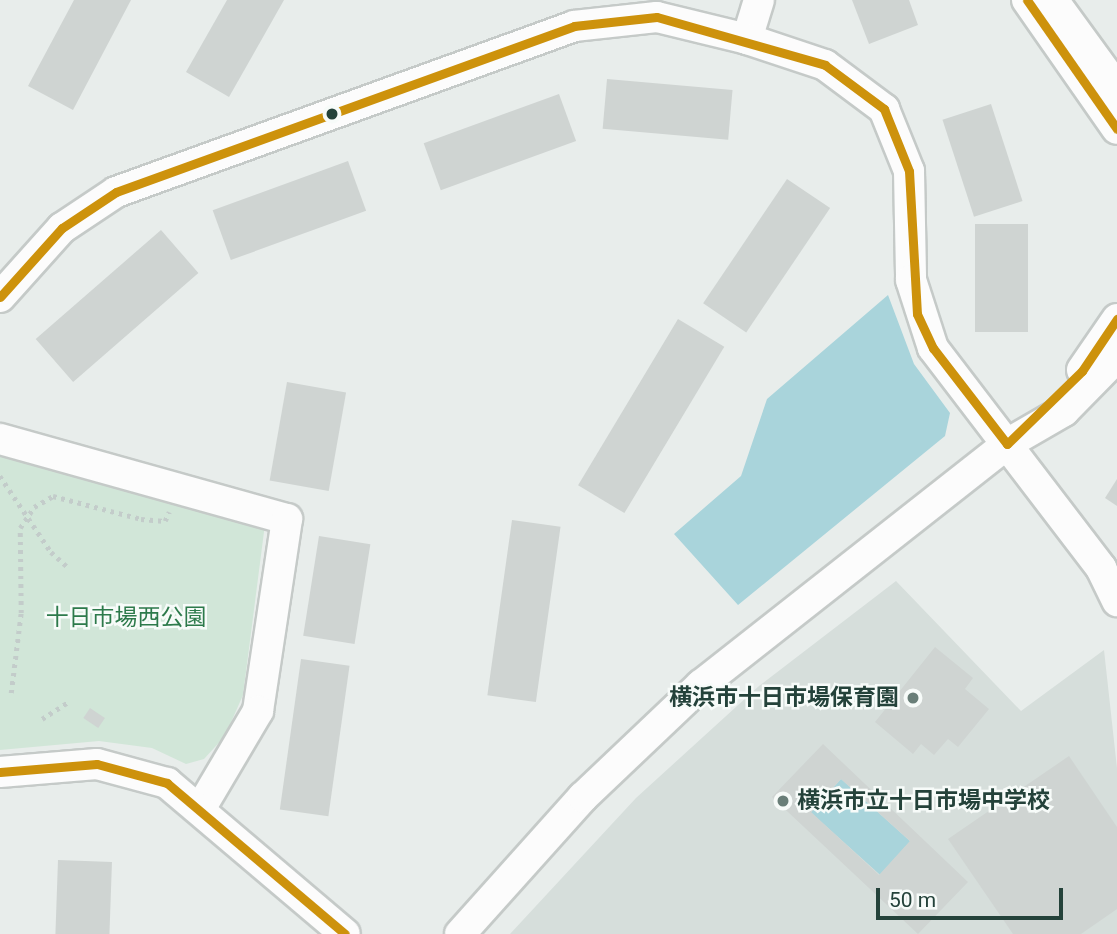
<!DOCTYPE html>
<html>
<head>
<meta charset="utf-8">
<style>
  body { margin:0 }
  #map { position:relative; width:1117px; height:934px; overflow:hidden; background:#e8edeb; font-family:Roboto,"Noto Sans JP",sans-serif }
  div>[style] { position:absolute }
  .built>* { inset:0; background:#d6dedb }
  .green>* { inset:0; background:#d1e6d8 }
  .water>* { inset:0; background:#a9d4db; transform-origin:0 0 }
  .building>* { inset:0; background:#cfd4d2; transform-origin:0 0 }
  .path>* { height:4.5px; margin-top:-2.25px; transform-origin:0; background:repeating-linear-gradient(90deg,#c3ccca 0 3.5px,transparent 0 8.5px) }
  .roads { filter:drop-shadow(2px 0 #c5cac8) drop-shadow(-2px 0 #c5cac8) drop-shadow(0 2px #c5cac8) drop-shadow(0 -2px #c5cac8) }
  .minor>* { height:30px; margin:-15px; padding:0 15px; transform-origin:15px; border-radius:15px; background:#fcfcfc }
  .bus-1>* { height:9px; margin:-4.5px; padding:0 4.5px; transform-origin:4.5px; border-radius:4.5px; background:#cd920c }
  .dots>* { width:19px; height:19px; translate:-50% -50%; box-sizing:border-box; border:4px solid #f7fbf9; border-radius:50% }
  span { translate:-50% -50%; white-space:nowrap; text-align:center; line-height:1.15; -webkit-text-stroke:5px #f7fbf9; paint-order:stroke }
  .park-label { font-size:23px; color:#2d7a4b }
  .poi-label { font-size:23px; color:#24423a; font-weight:700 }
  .right { translate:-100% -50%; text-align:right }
  .left { translate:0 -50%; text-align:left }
  .scale { position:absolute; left:876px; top:888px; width:187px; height:32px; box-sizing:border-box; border:4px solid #24423a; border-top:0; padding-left:9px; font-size:21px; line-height:24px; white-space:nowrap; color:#24423a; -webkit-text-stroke:5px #f7fbf9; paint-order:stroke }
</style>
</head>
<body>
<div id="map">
  <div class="built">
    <div style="clip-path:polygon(896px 581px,1021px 711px,1104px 650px,1117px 768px,1117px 934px,510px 934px,636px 798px,759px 686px)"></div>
  </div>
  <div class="green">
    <div style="clip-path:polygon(0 455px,265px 524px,243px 695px,225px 736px,204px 759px,186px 764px,152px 748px,99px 741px,0 750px)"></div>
  </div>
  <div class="water">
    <div style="clip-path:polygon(888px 295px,914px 364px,950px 413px,945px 436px,738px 605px,674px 534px,741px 476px,767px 399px)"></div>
    <div style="left:841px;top:779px;width:93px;height:45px;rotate:42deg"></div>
  </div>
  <div class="building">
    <div style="clip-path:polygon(74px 0,131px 0,73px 110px,28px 86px)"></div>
    <div style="clip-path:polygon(227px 0,284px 0,229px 97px,186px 72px)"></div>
    <div style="clip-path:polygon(852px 0,909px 0,918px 25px,869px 44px)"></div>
    <div style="left:607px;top:79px;width:126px;height:50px;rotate:5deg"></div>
    <div style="left:559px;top:94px;width:50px;height:144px;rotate:70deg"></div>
    <div style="left:991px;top:104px;width:102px;height:51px;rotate:72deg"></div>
    <div style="left:348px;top:161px;width:53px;height:144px;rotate:70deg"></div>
    <div style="left:787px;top:179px;width:52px;height:150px;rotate:34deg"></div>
    <div style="left:975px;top:224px;width:53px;height:108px"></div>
    <div style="left:161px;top:230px;width:57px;height:166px;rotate:49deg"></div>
    <div style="left:678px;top:319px;width:54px;height:194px;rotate:31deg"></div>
    <div style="left:287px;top:382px;width:60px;height:100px;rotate:10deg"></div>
    <div style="clip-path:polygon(1117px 479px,1117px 506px,1105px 498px)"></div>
    <div style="left:512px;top:520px;width:49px;height:177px;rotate:8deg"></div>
    <div style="left:319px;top:536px;width:52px;height:101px;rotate:9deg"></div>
    <div style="clip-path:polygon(935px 647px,973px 678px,965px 689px,989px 709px,958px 747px,948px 739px,934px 755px,921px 744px,913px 754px,875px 722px)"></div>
    <div style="left:301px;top:659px;width:49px;height:152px;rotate:8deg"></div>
    <div style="left:90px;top:708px;width:18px;height:12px;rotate:34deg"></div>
    <div style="clip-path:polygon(evenodd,823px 744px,968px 882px,918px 934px,772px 797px,823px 744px,841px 779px,910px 841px,879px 875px,811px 812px,841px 779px)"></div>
    <div style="clip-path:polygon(1069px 756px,1117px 827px,1117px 909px,1081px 934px,1013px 934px,948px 839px)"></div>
    <div style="left:58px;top:860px;width:54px;height:74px;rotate:2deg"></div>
  </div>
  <div class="path">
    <div style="left:0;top:476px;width:92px;rotate:56.1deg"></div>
    <div style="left:51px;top:552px;width:24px;rotate:42deg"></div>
    <div style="left:11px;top:693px;width:81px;rotate:-82.9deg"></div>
    <div style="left:21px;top:613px;width:85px;rotate:-90.7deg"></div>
    <div style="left:20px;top:528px;width:25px;rotate:-56deg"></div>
    <div style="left:34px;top:507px;width:22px;rotate:-30deg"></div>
    <div style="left:53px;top:496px;width:91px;rotate:14.6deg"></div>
    <div style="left:141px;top:519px;width:24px;rotate:5deg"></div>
    <div style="left:165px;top:521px;width:10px;rotate:-66deg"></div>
    <div style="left:42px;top:719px;width:33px;rotate:-33deg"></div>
  </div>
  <div class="roads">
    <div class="minor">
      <div style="left:1027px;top:0;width:157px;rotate:55.1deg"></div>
      <div style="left:1053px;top:0;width:109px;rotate:54deg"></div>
      <div style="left:747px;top:39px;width:41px;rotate:-72.9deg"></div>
      <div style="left:0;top:297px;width:93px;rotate:-48.1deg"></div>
      <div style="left:62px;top:228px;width:65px;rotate:-33.7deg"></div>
      <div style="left:116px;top:192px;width:487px;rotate:-19.9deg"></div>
      <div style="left:574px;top:26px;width:83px;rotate:-6.2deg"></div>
      <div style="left:657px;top:17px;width:93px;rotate:13.7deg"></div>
      <div style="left:747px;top:39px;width:82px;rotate:18.4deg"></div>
      <div style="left:825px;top:65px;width:74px;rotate:36.7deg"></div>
      <div style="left:884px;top:109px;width:67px;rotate:68deg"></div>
      <div style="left:909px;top:171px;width:109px;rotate:88.9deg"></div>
      <div style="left:911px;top:280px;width:71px;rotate:72.1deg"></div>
      <div style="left:933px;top:348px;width:277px;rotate:52.6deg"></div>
      <div style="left:1101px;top:568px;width:37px;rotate:64deg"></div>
      <div style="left:1082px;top:370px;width:62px;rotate:-55.5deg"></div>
      <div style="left:0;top:439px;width:298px;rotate:15.6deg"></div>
      <div style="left:287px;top:519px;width:194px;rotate:98.6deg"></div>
      <div style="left:258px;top:711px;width:114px;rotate:120.6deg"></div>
      <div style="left:0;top:772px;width:97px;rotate:-4.7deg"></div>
      <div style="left:97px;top:764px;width:73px;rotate:15.2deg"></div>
      <div style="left:167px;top:783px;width:233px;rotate:40.3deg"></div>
      <div style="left:460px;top:934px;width:184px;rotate:-48.1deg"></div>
      <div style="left:583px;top:797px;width:163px;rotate:-43.5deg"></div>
      <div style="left:701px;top:685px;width:390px;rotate:-38.2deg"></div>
      <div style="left:1007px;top:444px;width:66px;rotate:-30.1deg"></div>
      <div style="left:1064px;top:411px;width:76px;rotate:-45.5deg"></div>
    </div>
  </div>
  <div class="bus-1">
    <div style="left:1027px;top:0;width:157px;rotate:55.1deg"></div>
    <div style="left:0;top:297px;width:93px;rotate:-48.1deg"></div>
    <div style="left:62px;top:228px;width:65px;rotate:-33.7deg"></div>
    <div style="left:116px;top:192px;width:487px;rotate:-19.9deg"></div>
    <div style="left:574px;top:26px;width:83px;rotate:-6.2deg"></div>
    <div style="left:657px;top:17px;width:175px;rotate:15.9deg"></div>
    <div style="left:825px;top:65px;width:74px;rotate:36.7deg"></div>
    <div style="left:884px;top:109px;width:67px;rotate:68deg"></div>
    <div style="left:909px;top:171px;width:143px;rotate:86.8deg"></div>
    <div style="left:917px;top:314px;width:38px;rotate:65deg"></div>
    <div style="left:933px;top:348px;width:121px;rotate:52.4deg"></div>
    <div style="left:1007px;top:444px;width:105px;rotate:-44.2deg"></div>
    <div style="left:1082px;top:371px;width:63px;rotate:-56.1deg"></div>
    <div style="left:0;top:772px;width:97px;rotate:-4.7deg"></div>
    <div style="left:97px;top:764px;width:73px;rotate:15.2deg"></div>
    <div style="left:167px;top:783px;width:233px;rotate:40.3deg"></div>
  </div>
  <div class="dots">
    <div style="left:332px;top:114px;background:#24423a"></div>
    <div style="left:913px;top:698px;background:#697e78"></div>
    <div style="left:783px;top:801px;background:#697e78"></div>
  </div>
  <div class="park-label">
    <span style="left:126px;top:618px">十日市場西公園</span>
  </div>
  <div class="poi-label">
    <span class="right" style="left:899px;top:698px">横浜市十日市場保育園</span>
    <span class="left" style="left:797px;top:801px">横浜市立十日市場中学校</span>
  </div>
  <div class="scale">50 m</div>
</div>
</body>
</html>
